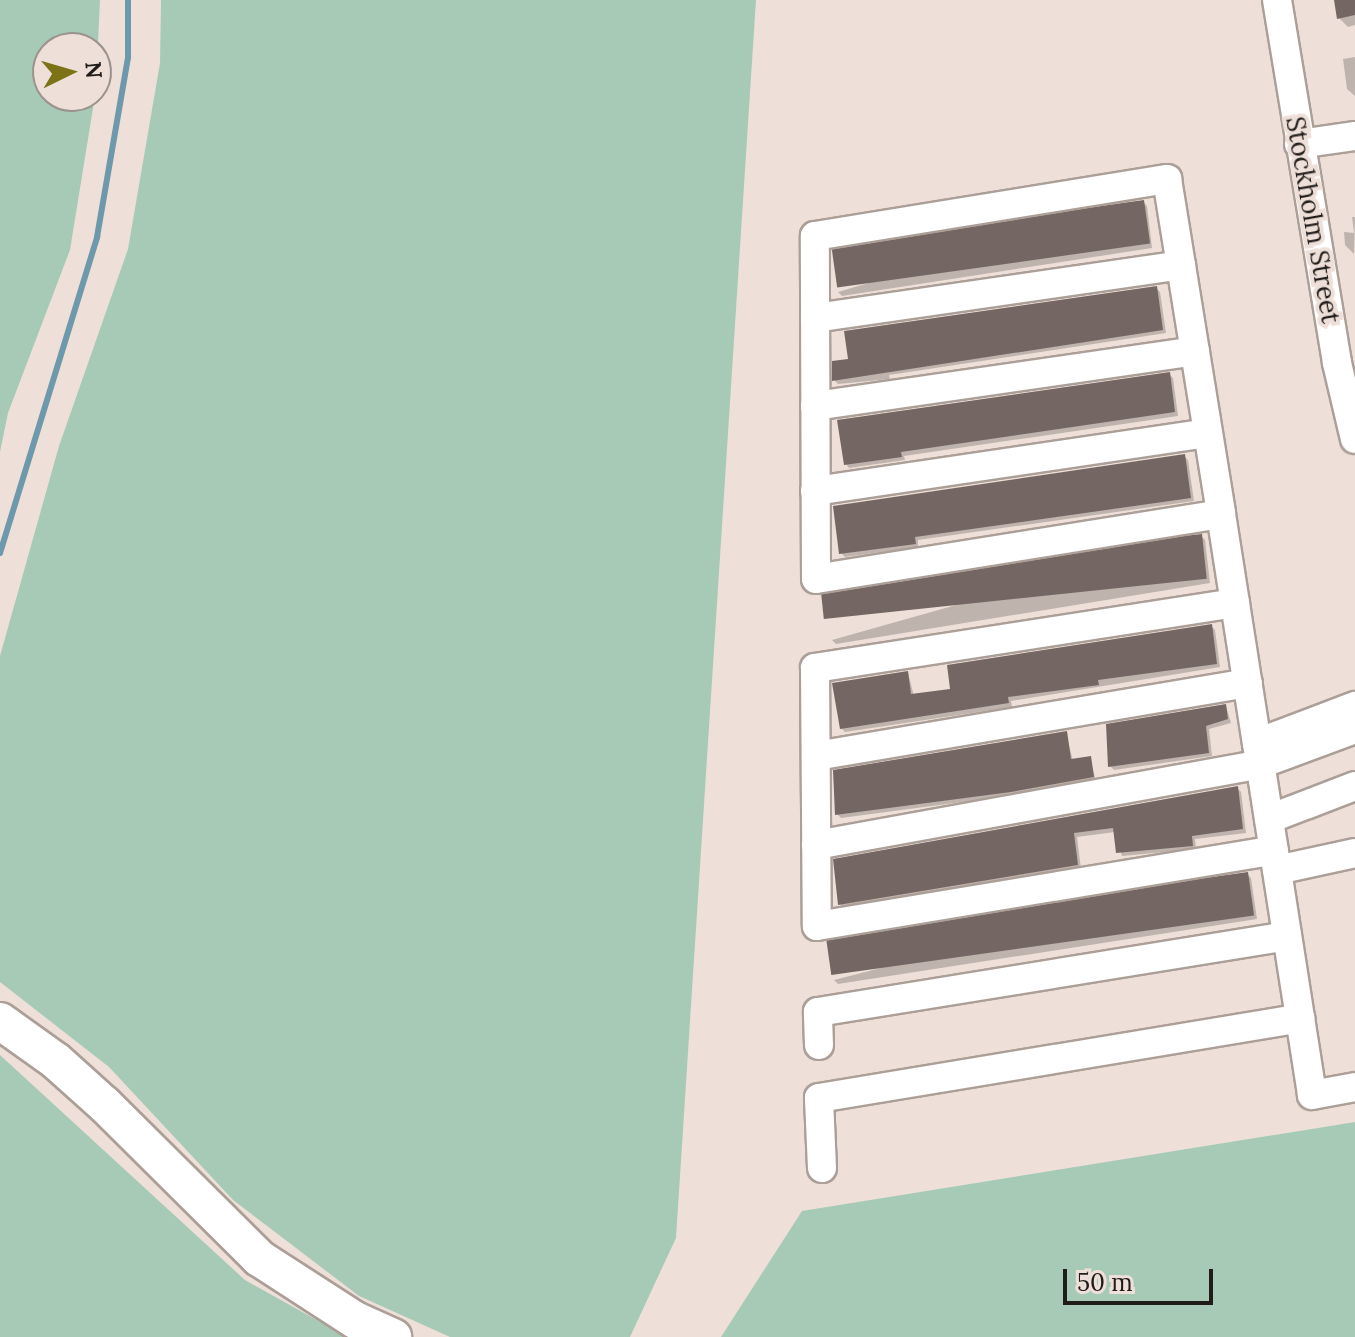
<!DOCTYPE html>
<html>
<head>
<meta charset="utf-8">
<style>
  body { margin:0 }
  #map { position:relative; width:1355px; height:1337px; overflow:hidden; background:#eee0d9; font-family:Lora,serif }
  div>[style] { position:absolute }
  .green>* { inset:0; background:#a7cab7 }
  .shadow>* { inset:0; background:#0003 }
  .stream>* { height:6px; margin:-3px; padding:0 3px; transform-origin:3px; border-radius:3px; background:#6e98ac }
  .building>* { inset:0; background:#746763; transform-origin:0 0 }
  .roads { filter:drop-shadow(2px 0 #ab9f98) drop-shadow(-2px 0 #ab9f98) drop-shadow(0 2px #ab9f98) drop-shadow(0 -2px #ab9f98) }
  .minor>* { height:28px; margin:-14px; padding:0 14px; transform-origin:14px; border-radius:14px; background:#fff }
  .major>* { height:36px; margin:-18px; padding:0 18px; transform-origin:18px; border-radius:18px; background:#fff }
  span { translate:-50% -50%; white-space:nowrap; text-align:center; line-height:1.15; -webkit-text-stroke:8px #eee0d9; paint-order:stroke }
  .street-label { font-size:26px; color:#211c1a }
  .north { position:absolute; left:32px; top:32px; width:80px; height:80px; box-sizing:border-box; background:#eee0d9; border:2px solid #9c928d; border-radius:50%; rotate:85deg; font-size:22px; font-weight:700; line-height:32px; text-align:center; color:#211c1a }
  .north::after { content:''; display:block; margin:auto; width:28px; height:36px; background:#7c7316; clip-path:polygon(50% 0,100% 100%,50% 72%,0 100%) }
  .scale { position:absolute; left:1063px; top:1269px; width:150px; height:36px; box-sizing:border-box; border:4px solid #211c1a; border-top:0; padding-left:10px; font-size:24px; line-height:28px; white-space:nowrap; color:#211c1a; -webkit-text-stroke:6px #eee0d9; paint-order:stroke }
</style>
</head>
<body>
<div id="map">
  <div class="green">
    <div style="clip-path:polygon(0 0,100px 0,96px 87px,96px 48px,48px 48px,48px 96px,95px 96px,70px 250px,8px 413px,0 452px)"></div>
    <div style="clip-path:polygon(161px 0,756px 0,676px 1238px,630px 1337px,450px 1337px,359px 1296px,233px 1200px,109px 1067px,0 982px,0 656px,59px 446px,128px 249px,160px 63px)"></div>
    <div style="clip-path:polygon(0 1055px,245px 1280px,347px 1337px,0 1337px)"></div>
    <div style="clip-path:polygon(1355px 1122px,1355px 1337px,721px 1337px,802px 1211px)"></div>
  </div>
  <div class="shadow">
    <div style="clip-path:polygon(1336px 0,1355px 0,1355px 25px,1348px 27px,1339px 18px)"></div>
    <div style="clip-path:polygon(1355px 57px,1355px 96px,1347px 89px,1343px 59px)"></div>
    <div style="clip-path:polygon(1143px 202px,1147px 206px,1152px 248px,842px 296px,838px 292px)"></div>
    <div style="clip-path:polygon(1352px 217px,1355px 217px,1354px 254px,1345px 245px,1344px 232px,1354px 233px)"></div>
    <div style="clip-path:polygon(1156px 288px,1160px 292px,1166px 333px,889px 375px,890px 379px,838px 384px,834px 380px)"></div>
    <div style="clip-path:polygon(1169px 374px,1173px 378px,1178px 416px,904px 456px,905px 460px,849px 468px,846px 464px)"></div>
    <div style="clip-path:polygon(1184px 456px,1188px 460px,1194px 501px,918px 540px,918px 547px,845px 557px,841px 553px)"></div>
    <div style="clip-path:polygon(1201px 536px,1205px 540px,1210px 583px,836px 644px,832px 640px)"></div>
    <div style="clip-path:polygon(1211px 626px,1215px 630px,1220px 667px,1011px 701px,1012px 707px,845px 732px,841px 728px,908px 673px,914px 696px,952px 691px)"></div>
    <div style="clip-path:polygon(1226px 706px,1231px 723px,1209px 729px,1212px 756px,1114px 770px,1110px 766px)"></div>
    <div style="clip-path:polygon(1066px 733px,1073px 761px,1090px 758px,1096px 781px,1015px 795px,841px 818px,837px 814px)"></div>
    <div style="clip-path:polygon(1237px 788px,1241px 792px,1246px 833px,1195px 839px,1196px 849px,1122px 856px,1115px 832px,1077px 837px,1081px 869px,844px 908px,840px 904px,836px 861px)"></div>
    <div style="clip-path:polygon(1247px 874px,1251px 878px,1257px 919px,838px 984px,834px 980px)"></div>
  </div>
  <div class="stream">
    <div style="left:0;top:553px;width:331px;rotate:-72.9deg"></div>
    <div style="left:97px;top:237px;width:183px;rotate:-80.2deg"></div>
    <div style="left:128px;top:57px;width:57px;rotate:-90deg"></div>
  </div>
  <div class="building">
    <div style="clip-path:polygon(1334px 0,1355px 0,1355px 15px,1337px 19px)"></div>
    <div style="left:1144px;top:200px;width:44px;height:316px;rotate:82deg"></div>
    <div style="clip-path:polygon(1157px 286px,1163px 330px,832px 381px,832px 361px,848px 359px,844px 331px)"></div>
    <div style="clip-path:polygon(1170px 372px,1175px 412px,901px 452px,902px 457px,844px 465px,837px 420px)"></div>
    <div style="clip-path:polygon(1185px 454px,1191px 498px,915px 537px,916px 544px,839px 554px,833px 506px)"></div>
    <div style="left:1202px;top:534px;width:45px;height:385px;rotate:84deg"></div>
    <div style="clip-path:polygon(1212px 624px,1217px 664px,1098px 680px,1099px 685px,1008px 697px,1009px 703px,840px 729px,832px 683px,908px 671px,911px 694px,950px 689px,947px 665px)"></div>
    <div style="clip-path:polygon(1226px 704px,1228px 719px,1206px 726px,1209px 753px,1108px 767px,1106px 724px)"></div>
    <div style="clip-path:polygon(1067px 731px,1071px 759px,1091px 756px,1094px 777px,1011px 792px,835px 815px,833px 770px)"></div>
    <div style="clip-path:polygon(1238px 786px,1243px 829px,1192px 836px,1193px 846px,1116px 853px,1113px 828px,1074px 833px,1078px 865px,838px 905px,833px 859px)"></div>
    <div style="left:1248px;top:872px;width:44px;height:427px;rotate:82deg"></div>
  </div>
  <div class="roads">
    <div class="minor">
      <div style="left:1277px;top:0;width:368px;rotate:80.6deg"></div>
      <div style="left:1337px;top:363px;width:78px;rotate:76.7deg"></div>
      <div style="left:1299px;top:144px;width:57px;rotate:-8.1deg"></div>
      <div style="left:815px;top:318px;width:370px;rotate:-8.2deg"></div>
      <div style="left:815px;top:406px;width:384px;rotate:-8.2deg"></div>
      <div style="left:815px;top:491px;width:397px;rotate:-8.4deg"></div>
      <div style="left:1221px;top:514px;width:410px;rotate:170.9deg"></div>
      <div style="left:816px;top:579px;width:343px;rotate:-90.2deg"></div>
      <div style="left:815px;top:236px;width:357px;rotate:-9.2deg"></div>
      <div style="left:1167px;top:179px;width:339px;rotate:80.8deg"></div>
      <div style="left:1221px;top:514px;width:232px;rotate:81.1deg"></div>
      <div style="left:1257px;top:743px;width:356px;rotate:81.1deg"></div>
      <div style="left:1312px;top:1095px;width:44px;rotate:-10.5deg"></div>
      <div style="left:1235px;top:603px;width:425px;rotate:171.2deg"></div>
      <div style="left:815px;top:668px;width:258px;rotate:89.6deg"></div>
      <div style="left:817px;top:926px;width:463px;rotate:-9.4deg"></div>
      <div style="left:1257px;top:743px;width:105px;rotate:-20.7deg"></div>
      <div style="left:816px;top:756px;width:438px;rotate:-9.6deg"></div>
      <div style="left:1269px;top:819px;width:92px;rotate:-21deg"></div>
      <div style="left:816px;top:845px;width:452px;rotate:-10.3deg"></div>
      <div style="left:1261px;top:764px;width:100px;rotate:-20.4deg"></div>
      <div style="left:1277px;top:870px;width:80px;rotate:-12.3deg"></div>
      <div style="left:819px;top:1045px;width:33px;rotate:-92deg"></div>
      <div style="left:818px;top:1012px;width:475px;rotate:-9.2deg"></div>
      <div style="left:822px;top:1168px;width:70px;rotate:-92.5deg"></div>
      <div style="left:819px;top:1098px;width:488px;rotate:-9.4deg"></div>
    </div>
    <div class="major">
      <div style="left:0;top:1021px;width:69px;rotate:35.5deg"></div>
      <div style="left:56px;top:1061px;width:66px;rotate:41.9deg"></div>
      <div style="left:105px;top:1105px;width:217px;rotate:44.8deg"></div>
      <div style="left:259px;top:1258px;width:114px;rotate:32.9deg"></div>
      <div style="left:355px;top:1320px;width:42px;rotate:24.1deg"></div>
    </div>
  </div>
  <div class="street-label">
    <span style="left:1313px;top:220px;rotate:80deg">Stockholm Street</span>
  </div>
  <div class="north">N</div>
  <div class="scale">50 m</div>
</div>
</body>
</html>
